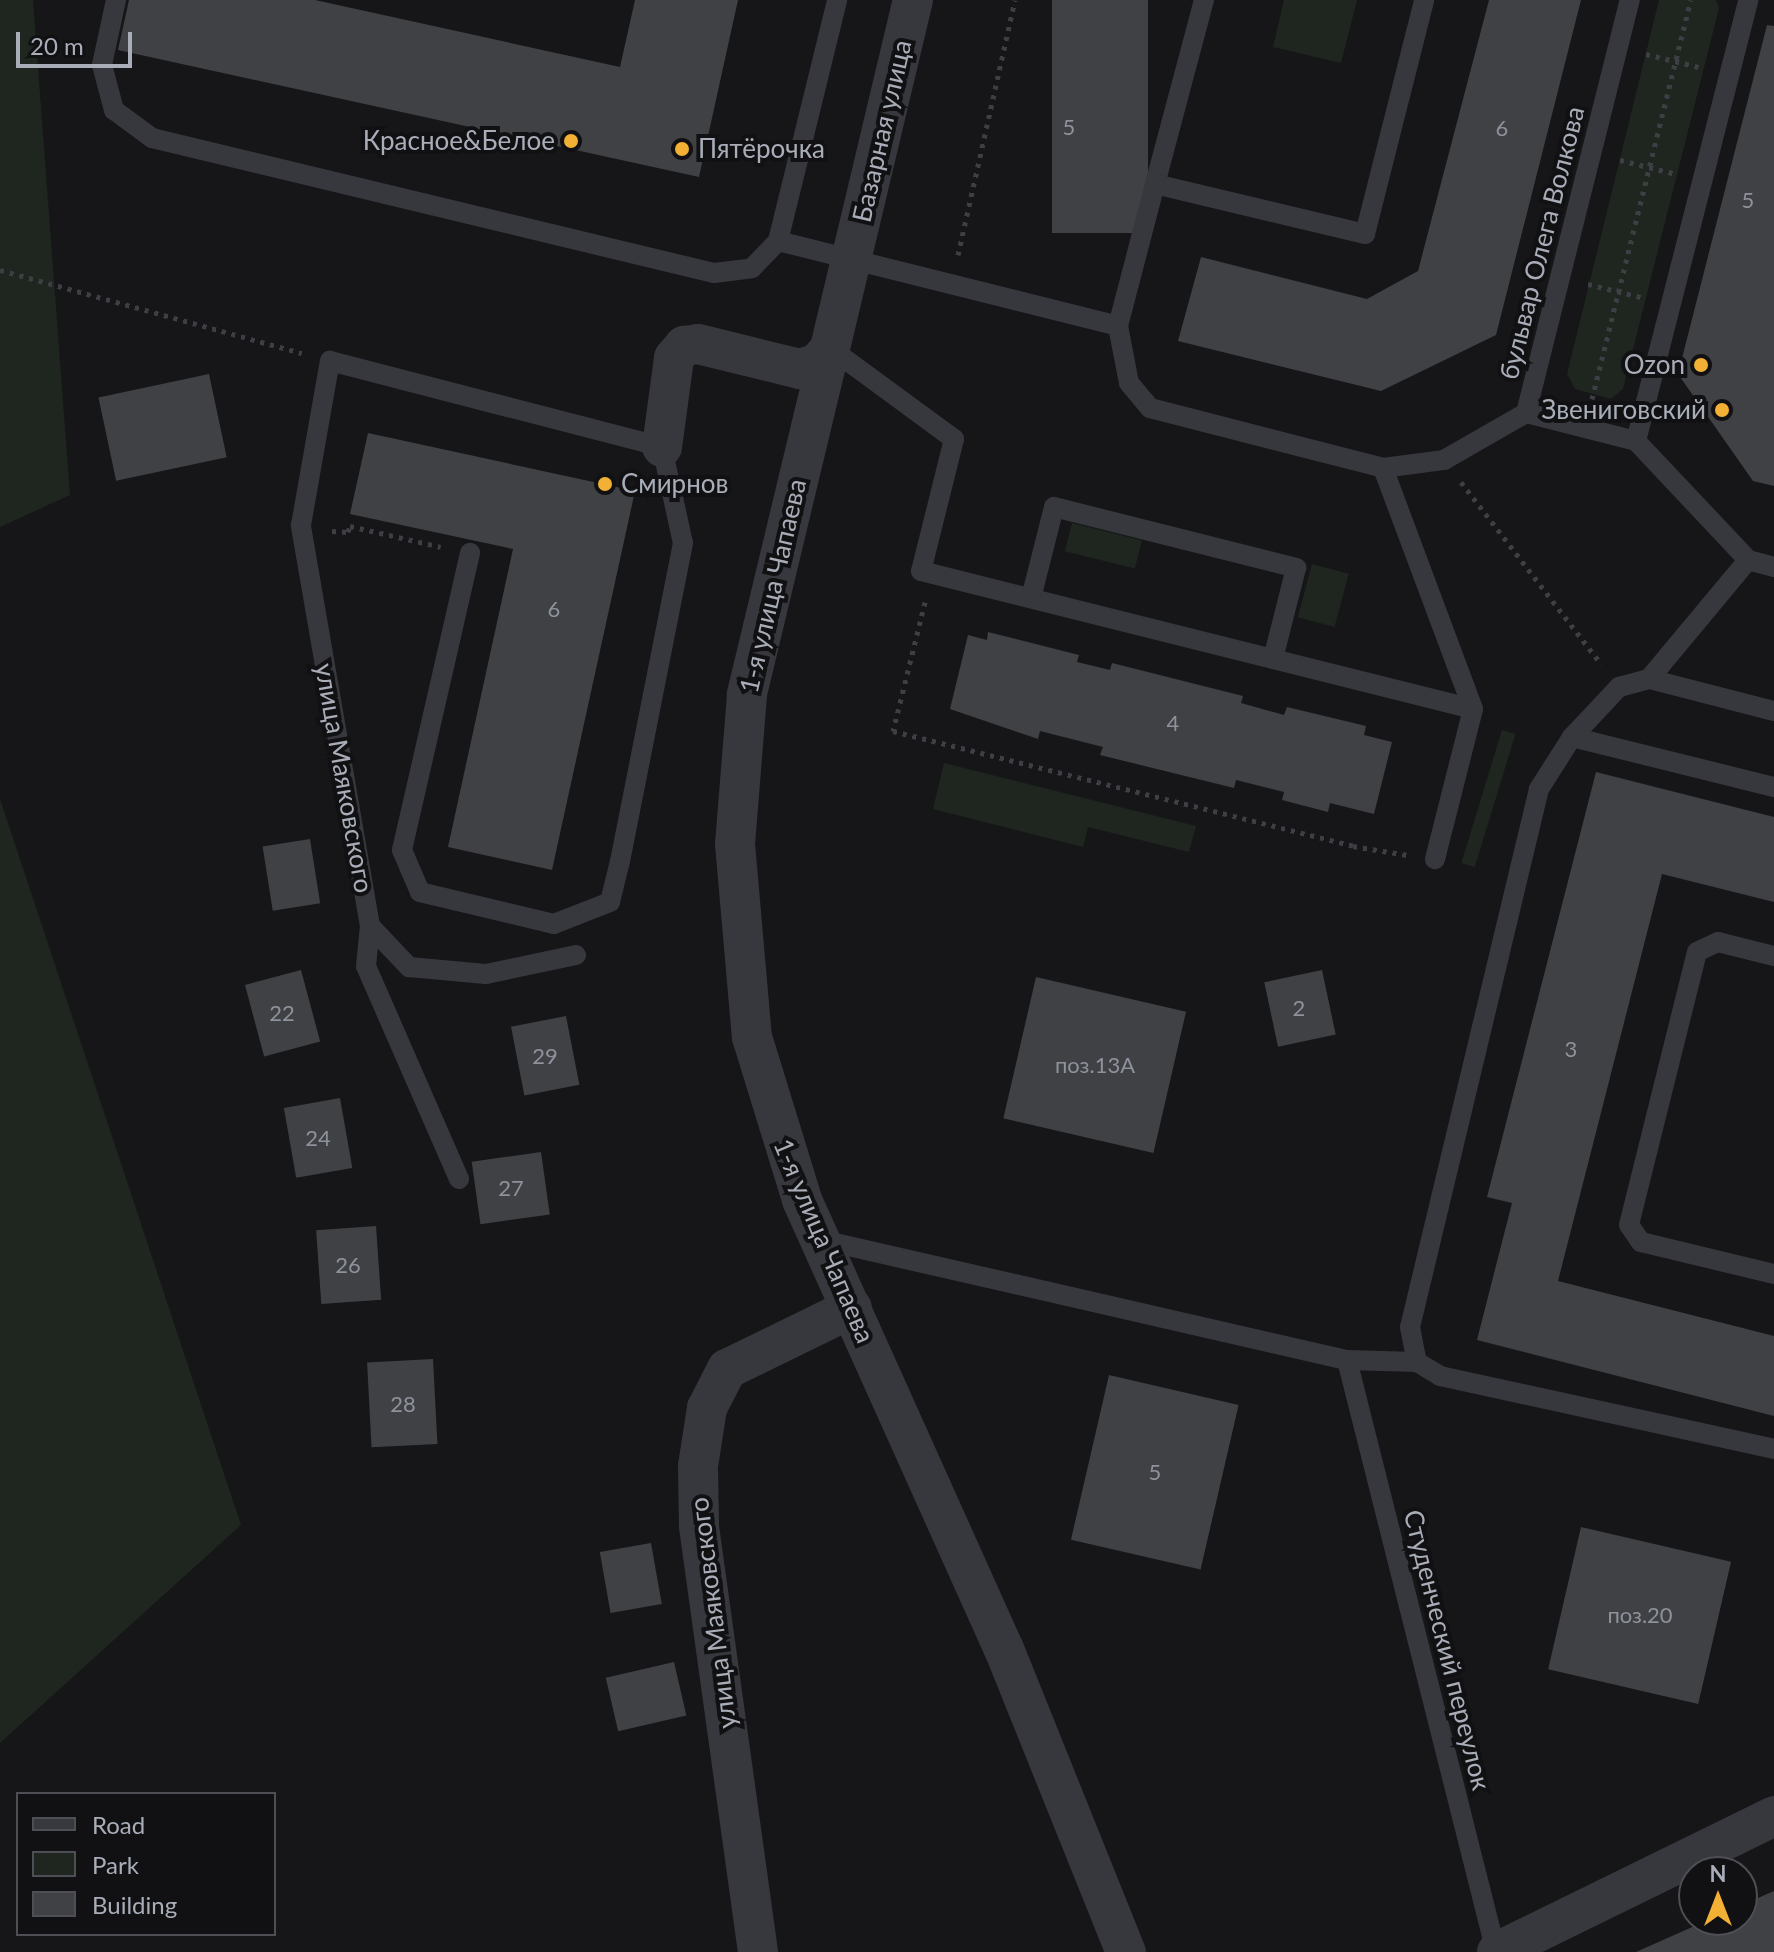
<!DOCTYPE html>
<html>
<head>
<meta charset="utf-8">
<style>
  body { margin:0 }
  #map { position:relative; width:1774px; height:1952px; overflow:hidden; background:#161618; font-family:Lato,sans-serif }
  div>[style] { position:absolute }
  .green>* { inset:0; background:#1e261f; transform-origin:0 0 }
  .building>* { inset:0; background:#404145; transform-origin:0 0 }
  .path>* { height:5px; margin-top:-2.5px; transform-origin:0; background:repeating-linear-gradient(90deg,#3d3f44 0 4px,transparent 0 10px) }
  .lane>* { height:20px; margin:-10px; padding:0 10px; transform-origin:10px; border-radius:10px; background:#37383d }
  .street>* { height:40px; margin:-20px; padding:0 20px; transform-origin:20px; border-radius:20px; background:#37383d }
  .dots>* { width:22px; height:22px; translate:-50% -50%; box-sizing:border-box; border:4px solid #111113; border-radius:50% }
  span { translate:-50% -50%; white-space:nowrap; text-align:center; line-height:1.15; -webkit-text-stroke:8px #111113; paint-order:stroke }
  .number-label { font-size:22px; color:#8e929b }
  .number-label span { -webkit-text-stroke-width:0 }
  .street-label { font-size:26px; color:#a8adb8 }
  .poi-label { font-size:26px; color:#a8adb8 }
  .right { translate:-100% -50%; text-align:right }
  .left { translate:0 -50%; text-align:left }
  .legend { position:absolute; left:16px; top:1792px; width:260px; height:144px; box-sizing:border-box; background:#111113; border:2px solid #4d4f55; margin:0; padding:10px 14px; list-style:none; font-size:24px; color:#a8adb8 }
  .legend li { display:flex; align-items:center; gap:16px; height:40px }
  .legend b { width:40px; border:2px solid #4d4f55 }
  .north { position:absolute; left:1678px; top:1856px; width:80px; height:80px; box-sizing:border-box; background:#111113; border:2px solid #4d4f55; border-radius:50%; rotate:0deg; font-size:22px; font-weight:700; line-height:32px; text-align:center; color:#a8adb8 }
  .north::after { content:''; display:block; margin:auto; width:28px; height:36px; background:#f2b134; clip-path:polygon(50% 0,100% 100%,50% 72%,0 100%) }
  .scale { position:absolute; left:16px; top:32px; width:116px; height:36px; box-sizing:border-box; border:4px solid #a8adb8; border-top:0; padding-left:10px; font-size:24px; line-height:28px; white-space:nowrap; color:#a8adb8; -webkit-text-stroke:6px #111113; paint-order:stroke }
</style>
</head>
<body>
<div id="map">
  <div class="green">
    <div style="clip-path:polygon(0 0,33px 0,70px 495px,0 527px)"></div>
    <div style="clip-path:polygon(1284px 0,1357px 0,1341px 63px,1273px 47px)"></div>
    <div style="clip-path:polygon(1659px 0,1716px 0,1719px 8px,1623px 389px,1611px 399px,1575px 389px,1567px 374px)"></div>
    <div style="left:1072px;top:523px;width:72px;height:29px;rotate:14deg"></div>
    <div style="left:1312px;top:564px;width:38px;height:55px;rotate:15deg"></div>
    <div style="left:1502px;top:730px;width:14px;height:139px;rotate:17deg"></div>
    <div style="clip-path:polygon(944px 763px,1196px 826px,1189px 852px,1088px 827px,1083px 847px,933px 809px)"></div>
    <div style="clip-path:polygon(0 799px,241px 1525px,0 1743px)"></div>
  </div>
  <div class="building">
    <div style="clip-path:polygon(129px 0,315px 0,620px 67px,635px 0,738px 0,699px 177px,118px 50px)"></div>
    <div style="left:1052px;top:0;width:96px;height:233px"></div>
    <div style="clip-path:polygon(1489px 0,1581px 0,1496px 335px,1381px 391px,1178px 341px,1201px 257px,1367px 299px,1418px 271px)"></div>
    <div style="clip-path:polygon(1767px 25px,1774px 26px,1774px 486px,1753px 481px,1678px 374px)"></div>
    <div style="left:209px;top:374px;width:85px;height:113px;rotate:78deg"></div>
    <div style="clip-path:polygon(368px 433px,635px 491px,552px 870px,448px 847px,513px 549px,350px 514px)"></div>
    <div style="clip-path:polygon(988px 632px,1079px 655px,1077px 662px,1110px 670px,1112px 663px,1243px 696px,1241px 703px,1284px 715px,1287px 707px,1366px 726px,1364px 735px,1392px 742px,1374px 814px,1330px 803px,1328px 812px,1282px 800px,1284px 792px,1236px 780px,1234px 788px,1100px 755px,1103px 747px,1040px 731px,1038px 739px,950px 709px,968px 635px,987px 640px)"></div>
    <div style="clip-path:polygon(1596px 772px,1774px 817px,1774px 902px,1662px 874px,1558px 1281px,1774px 1336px,1774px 1416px,1477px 1340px,1512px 1203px,1487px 1197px)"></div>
    <div style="left:310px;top:839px;width:65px;height:48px;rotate:81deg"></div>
    <div style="left:301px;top:970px;width:74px;height:58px;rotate:75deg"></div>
    <div style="left:1322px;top:970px;width:66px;height:59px;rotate:78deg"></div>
    <div style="left:1036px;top:977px;width:154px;height:145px;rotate:13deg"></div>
    <div style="left:566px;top:1016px;width:70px;height:56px;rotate:79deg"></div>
    <div style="left:340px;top:1098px;width:71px;height:57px;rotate:80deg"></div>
    <div style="left:541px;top:1152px;width:63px;height:70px;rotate:82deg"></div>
    <div style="left:376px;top:1226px;width:74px;height:60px;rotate:86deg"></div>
    <div style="left:433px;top:1359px;width:85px;height:66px;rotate:87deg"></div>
    <div style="left:1109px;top:1375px;width:133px;height:169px;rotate:13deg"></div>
    <div style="left:1581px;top:1527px;width:154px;height:146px;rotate:13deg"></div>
    <div style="left:651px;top:1543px;width:62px;height:52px;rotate:80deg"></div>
    <div style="left:674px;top:1662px;width:55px;height:70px;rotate:77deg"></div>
    <div style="clip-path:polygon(1774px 1891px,1774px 1952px,1636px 1952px,1708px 1920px,1742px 1920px,1742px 1905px)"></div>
  </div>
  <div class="path">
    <div style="left:1646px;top:54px;width:59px;rotate:13.8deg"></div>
    <div style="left:1620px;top:160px;width:58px;rotate:14deg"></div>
    <div style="left:958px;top:255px;width:261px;rotate:-77.4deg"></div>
    <div style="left:0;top:270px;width:313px;rotate:15.4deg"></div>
    <div style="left:1588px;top:284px;width:59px;rotate:13.8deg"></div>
    <div style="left:1592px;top:399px;width:411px;rotate:-76.1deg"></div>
    <div style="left:1461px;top:482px;width:230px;rotate:52.4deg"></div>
    <div style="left:332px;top:531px;width:16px;rotate:4deg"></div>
    <div style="left:348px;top:532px;width:6px;rotate:-72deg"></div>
    <div style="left:350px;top:526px;width:93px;rotate:13deg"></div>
    <div style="left:925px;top:602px;width:133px;rotate:103.9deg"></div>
    <div style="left:893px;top:731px;width:474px;rotate:14deg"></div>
    <div style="left:1353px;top:846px;width:55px;rotate:9.5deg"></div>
  </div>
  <div class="lane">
    <div style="left:116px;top:0;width:66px;rotate:102.2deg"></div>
    <div style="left:102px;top:65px;width:47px;rotate:75.1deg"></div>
    <div style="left:114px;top:110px;width:47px;rotate:36.4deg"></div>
    <div style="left:152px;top:138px;width:578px;rotate:13.51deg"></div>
    <div style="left:714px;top:273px;width:38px;rotate:-7deg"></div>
    <div style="left:752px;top:268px;width:37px;rotate:-46deg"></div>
    <div style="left:778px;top:241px;width:248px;rotate:-76.2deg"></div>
    <div style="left:1204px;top:0;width:190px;rotate:104.9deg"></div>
    <div style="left:1155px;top:184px;width:216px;rotate:13.4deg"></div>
    <div style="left:1365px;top:234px;width:241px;rotate:-75.8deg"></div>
    <div style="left:778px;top:241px;width:350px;rotate:14deg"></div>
    <div style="left:1118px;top:326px;width:58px;rotate:79.1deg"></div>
    <div style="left:1129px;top:383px;width:33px;rotate:50deg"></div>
    <div style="left:1150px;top:408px;width:241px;rotate:14.4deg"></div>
    <div style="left:1383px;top:468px;width:62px;rotate:-7.5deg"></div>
    <div style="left:1444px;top:460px;width:95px;rotate:-29.8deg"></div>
    <div style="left:1118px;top:326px;width:147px;rotate:-75.4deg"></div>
    <div style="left:830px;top:348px;width:154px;rotate:36.3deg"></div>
    <div style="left:954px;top:439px;width:136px;rotate:104deg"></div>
    <div style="left:921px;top:571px;width:569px;rotate:14.04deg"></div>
    <div style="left:1526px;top:413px;width:114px;rotate:14.3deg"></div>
    <div style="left:1636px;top:441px;width:455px;rotate:-75.7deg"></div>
    <div style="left:1526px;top:413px;width:426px;rotate:-75.9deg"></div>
    <div style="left:1636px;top:441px;width:163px;rotate:46.7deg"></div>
    <div style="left:1748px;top:560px;width:27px;rotate:15deg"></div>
    <div style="left:1383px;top:468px;width:257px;rotate:69.5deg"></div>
    <div style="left:1473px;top:709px;width:155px;rotate:104.2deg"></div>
    <div style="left:1031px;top:598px;width:94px;rotate:-75.8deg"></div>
    <div style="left:1054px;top:507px;width:250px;rotate:14.1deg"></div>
    <div style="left:1296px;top:568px;width:94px;rotate:104.2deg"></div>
    <div style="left:1649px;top:679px;width:155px;rotate:-50.2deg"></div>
    <div style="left:1774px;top:711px;width:129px;rotate:-165.6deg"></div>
    <div style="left:1649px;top:679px;width:31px;rotate:165deg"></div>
    <div style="left:1619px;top:687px;width:69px;rotate:133.2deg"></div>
    <div style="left:1572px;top:737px;width:62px;rotate:122.4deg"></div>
    <div style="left:1539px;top:789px;width:553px;rotate:103.48deg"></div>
    <div style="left:1410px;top:1327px;width:36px;rotate:79deg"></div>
    <div style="left:1417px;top:1362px;width:27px;rotate:31deg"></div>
    <div style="left:1440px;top:1376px;width:342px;rotate:12.3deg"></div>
    <div style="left:1572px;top:737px;width:208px;rotate:13.9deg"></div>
    <div style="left:370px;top:926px;width:57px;rotate:46.4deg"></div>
    <div style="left:409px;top:967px;width:77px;rotate:5.2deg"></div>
    <div style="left:486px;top:974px;width:92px;rotate:-11.9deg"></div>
    <div style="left:1774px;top:956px;width:58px;rotate:-166deg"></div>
    <div style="left:1718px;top:942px;width:23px;rotate:155deg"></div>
    <div style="left:1697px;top:952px;width:281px;rotate:104deg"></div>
    <div style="left:1629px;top:1225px;width:21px;rotate:55deg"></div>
    <div style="left:1641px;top:1242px;width:137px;rotate:13.5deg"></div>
    <div style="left:459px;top:1179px;width:232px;rotate:-113.6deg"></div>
    <div style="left:366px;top:966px;width:40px;rotate:-84.3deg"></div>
    <div style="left:370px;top:926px;width:407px;rotate:-99.8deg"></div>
    <div style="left:301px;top:525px;width:167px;rotate:-80deg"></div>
    <div style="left:330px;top:361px;width:343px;rotate:14.5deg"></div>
    <div style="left:662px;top:447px;width:98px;rotate:77.7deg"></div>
    <div style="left:683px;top:543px;width:324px;rotate:101.2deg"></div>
    <div style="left:620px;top:861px;width:42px;rotate:103.7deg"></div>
    <div style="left:610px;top:902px;width:60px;rotate:158.6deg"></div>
    <div style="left:554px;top:924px;width:138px;rotate:-166.6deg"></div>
    <div style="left:420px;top:892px;width:46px;rotate:-113.2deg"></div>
    <div style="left:402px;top:850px;width:305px;rotate:-77.1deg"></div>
    <div style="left:822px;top:1240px;width:539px;rotate:12.88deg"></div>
    <div style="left:1347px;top:1360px;width:70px;rotate:1.6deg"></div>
    <div style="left:1347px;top:1360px;width:610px;rotate:75.87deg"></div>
  </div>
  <div class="street">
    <div style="left:830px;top:348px;width:357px;rotate:103.5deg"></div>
    <div style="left:747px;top:695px;width:149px;rotate:94.6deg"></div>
    <div style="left:735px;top:844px;width:194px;rotate:85deg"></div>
    <div style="left:752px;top:1037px;width:170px;rotate:72.9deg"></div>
    <div style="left:802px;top:1200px;width:492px;rotate:65.8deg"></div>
    <div style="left:1004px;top:1649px;width:327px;rotate:68.1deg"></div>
    <div style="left:662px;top:447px;width:90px;rotate:-82.3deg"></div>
    <div style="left:674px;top:358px;width:16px;rotate:-50deg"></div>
    <div style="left:684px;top:346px;width:14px;rotate:-8deg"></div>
    <div style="left:698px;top:344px;width:105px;rotate:13.8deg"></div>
    <div style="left:800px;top:369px;width:19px;rotate:-18deg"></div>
    <div style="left:818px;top:363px;width:19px;rotate:-51deg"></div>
    <div style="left:830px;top:348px;width:358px;rotate:-76.6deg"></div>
    <div style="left:758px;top:1952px;width:431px;rotate:-97.9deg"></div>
    <div style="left:699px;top:1525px;width:59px;rotate:-91deg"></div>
    <div style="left:698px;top:1466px;width:59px;rotate:-81.2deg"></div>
    <div style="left:707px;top:1408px;width:44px;rotate:-62.9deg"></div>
    <div style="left:727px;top:1369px;width:139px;rotate:-26deg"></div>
    <div style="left:1497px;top:1952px;width:309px;rotate:-26.1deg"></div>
  </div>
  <div class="dots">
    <div style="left:571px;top:141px;background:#f2b134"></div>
    <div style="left:682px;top:149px;background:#f2b134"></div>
    <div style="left:1701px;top:365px;background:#f2b134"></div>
    <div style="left:1722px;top:410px;background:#f2b134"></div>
    <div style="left:605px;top:484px;background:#f2b134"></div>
  </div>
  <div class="number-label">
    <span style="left:1069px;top:127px">5</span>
    <span style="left:1502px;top:128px">6</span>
    <span style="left:1748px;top:200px">5</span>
    <span style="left:554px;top:609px">6</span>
    <span style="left:1173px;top:723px">4</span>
    <span style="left:1299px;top:1008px">2</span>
    <span style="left:282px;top:1013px">22</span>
    <span style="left:1571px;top:1049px">3</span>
    <span style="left:545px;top:1056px">29</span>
    <span style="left:1095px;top:1065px">поз.13А</span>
    <span style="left:318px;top:1138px">24</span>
    <span style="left:511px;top:1188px">27</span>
    <span style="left:348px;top:1265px">26</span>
    <span style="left:403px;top:1404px">28</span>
    <span style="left:1155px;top:1472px">5</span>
    <span style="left:1640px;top:1615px">поз.20</span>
  </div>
  <div class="street-label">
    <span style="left:882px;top:131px;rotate:-77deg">Базарная улица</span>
    <span style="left:1542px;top:243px;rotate:-76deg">бульвар Олега Волкова</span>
    <span style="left:773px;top:586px;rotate:-77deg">1-я улица Чапаева</span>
    <span style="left:344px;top:778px;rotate:80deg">улица Маяковского</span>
    <span style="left:824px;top:1241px;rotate:67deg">1-я улица Чапаева</span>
    <span style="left:713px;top:1613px;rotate:-97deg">улица Маяковского</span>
    <span style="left:1447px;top:1650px;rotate:76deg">Студенческий переулок</span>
  </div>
  <div class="poi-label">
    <span class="right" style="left:555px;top:141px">Красное&amp;Белое</span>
    <span class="left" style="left:698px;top:149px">Пятёрочка</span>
    <span class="right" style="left:1685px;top:365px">Ozon</span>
    <span class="right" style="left:1706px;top:410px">Звениговский</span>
    <span class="left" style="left:621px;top:484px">Смирнов</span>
  </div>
  <ul class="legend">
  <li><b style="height:10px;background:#37383d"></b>Road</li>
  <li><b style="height:22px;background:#1e261f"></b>Park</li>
  <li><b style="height:22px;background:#404145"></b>Building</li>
  </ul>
  <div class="north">N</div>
  <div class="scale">20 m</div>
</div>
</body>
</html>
